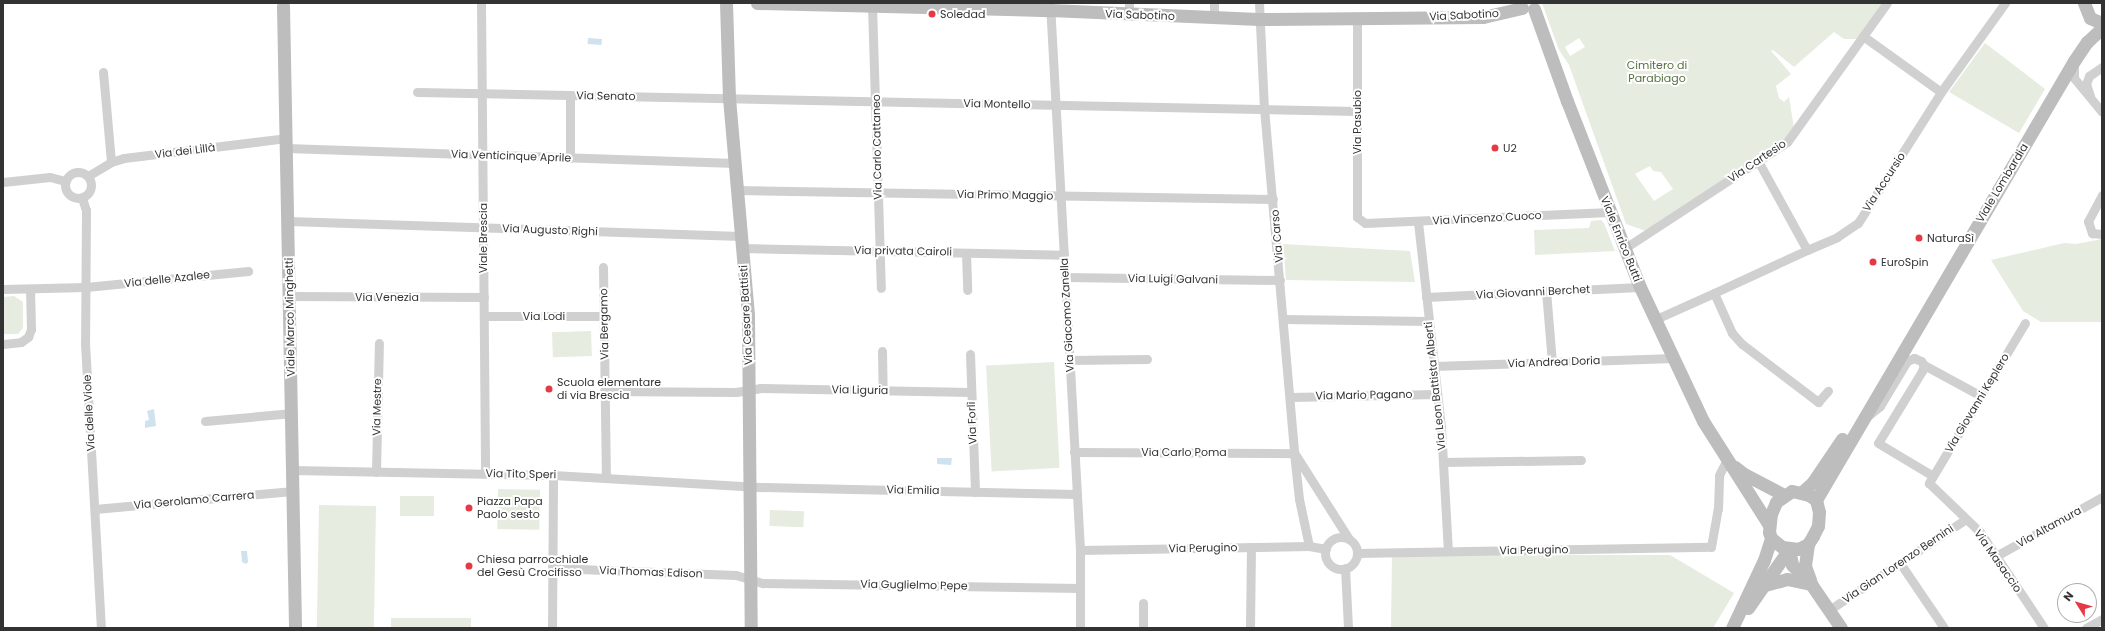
<!DOCTYPE html>
<html>
<head>
<meta charset="utf-8">
<style>
  body { margin:0 }
  #map { position:relative; width:2105px; height:631px; overflow:hidden; background:#fff; font-family:Poppins,sans-serif }
  div>[style] { position:absolute }
  .green>* { inset:0; background:#e6ecdf; transform-origin:0 0 }
  .water>* { inset:0; background:#cfe2ee; transform-origin:0 0 }
  .street>* { height:9px; margin:-4.5px; padding:0 4.5px; transform-origin:4.5px; border-radius:4.5px; background:#d0d0d0 }
  .street>.ring { margin:-4.5px; padding:0; box-sizing:content-box; background:none; border:9px solid #d0d0d0; border-radius:50% }
  .secondary>* { height:13px; margin:-6.5px; padding:0 6.5px; transform-origin:6.5px; border-radius:6.5px; background:#bdbdbd }
  .dots>* { width:11px; height:11px; translate:-50% -50%; box-sizing:border-box; border:2px solid #fff; border-radius:50% }
  span { translate:-50% -50%; white-space:nowrap; text-align:center; line-height:1.15; -webkit-text-stroke:4px #fff; paint-order:stroke }
  .poi-label { font-size:11px; color:#333 }
  .left { translate:0 -50%; text-align:left }
  .street-label { font-size:11px; color:#333 }
  .park-label { font-size:11px; color:#56703f }
  .frame { position:absolute; inset:0; border:4px solid #333; pointer-events:none }
  .north { position:absolute; left:2057px; top:583px; width:40px; height:40px; box-sizing:border-box; background:#fff; border:1px solid #adadad; border-radius:50%; rotate:307deg; font-size:11px; font-weight:700; line-height:16px; text-align:center; color:#333 }
  .north::after { content:''; display:block; margin:auto; width:14px; height:18px; background:#e63946; clip-path:polygon(50% 0,100% 100%,50% 72%,0 100%) }
</style>
</head>
<body>
<div id="map">
  <div class="green">
    <div style="clip-path:polygon(evenodd,1542px 3px,1881px 3px,1882px 5px,1857px 39px,1844px 39px,1834px 32px,1794px 67px,1773px 50px,1771px 51px,1791px 74px,1776px 86px,1779px 98px,1784px 102px,1789px 97px,1794px 128px,1785px 140px,1646px 231px,1626px 224px,1569px 65px,1559px 50px,1542px 3px,1579px 38px,1585px 47px,1570px 56px,1565px 47px,1579px 38px,1542px 3px,1650px 166px,1653px 171px,1661px 172px,1673px 189px,1654px 201px,1635px 174px,1650px 166px)"></div>
    <div style="clip-path:polygon(1985px 43px,2045px 89px,2019px 133px,1949px 92px)"></div>
    <div style="clip-path:polygon(1601px 220px,1604px 223px,1615px 251px,1535px 255px,1534px 230px,1589px 228px,1591px 221px)"></div>
    <div style="clip-path:polygon(2102px 239px,2102px 322px,2041px 322px,2023px 311px,1991px 260px,2064px 243px,2076px 244px)"></div>
    <div style="clip-path:polygon(1283px 244px,1410px 251px,1415px 282px,1286px 280px)"></div>
    <div style="clip-path:polygon(14px 296px,23px 302px,23px 328px,18px 334px,3px 334px,3px 297px)"></div>
    <div style="left:591px;top:331px;width:25px;height:39px;rotate:88deg"></div>
    <div style="left:1054px;top:362px;width:106px;height:68px;rotate:87deg"></div>
    <div style="left:498px;top:489px;width:42px;height:40px;rotate:1deg"></div>
    <div style="left:400px;top:496px;width:34px;height:20px"></div>
    <div style="left:319px;top:505px;width:57px;height:123px;rotate:1deg"></div>
    <div style="left:770px;top:510px;width:34px;height:16px;rotate:2deg"></div>
    <div style="clip-path:polygon(1392px 555px,1670px 555px,1734px 593px,1713px 628px,1391px 628px)"></div>
    <div style="left:391px;top:618px;width:80px;height:10px"></div>
  </div>
  <div class="water">
    <div style="left:588px;top:38px;width:14px;height:6px;rotate:4deg"></div>
    <div style="clip-path:polygon(154px 409px,156px 426px,145px 428px,145px 421px,149px 420px,147px 411px)"></div>
    <div style="clip-path:polygon(937px 458px,952px 458px,951px 465px,937px 464px)"></div>
    <div style="clip-path:polygon(241px 551px,247px 551px,248px 562px,246px 564px,242px 562px)"></div>
  </div>
  <div class="street">
    <div style="left:481px;top:3px;width:470px;rotate:89.5deg"></div>
    <div style="left:1050px;top:3px;width:548px;rotate:86.86deg"></div>
    <div style="left:1080px;top:550px;width:78px;rotate:90deg"></div>
    <div style="left:1214px;top:3px;width:14px;rotate:90deg"></div>
    <div style="left:1259px;top:3px;width:105px;rotate:87.3deg"></div>
    <div style="left:1264px;top:108px;width:346px;rotate:85deg"></div>
    <div style="left:1294px;top:453px;width:46px;rotate:83.8deg"></div>
    <div style="left:1299px;top:499px;width:48px;rotate:78deg"></div>
    <div style="left:872px;top:6px;width:282px;rotate:88.2deg"></div>
    <div style="left:1129px;top:15px;width:12px;rotate:-90deg"></div>
    <div style="left:1357px;top:17px;width:200px;rotate:90deg"></div>
    <div style="left:1357px;top:217px;width:10px;rotate:37deg"></div>
    <div style="left:1365px;top:223px;width:245px;rotate:-2.6deg"></div>
    <div style="left:1863px;top:36px;width:96px;rotate:35.7deg"></div>
    <div style="left:2074px;top:63px;width:15px;rotate:90deg"></div>
    <div style="left:2074px;top:78px;width:44px;rotate:50.5deg"></div>
    <div style="left:103px;top:72px;width:90px;rotate:84.9deg"></div>
    <div style="left:417px;top:92px;width:940px;rotate:1.16deg"></div>
    <div style="left:2090px;top:96px;width:13px;rotate:-108deg"></div>
    <div style="left:2086px;top:84px;width:9px;rotate:-69deg"></div>
    <div style="left:2089px;top:76px;width:16px;rotate:-35deg"></div>
    <div style="left:286px;top:148px;width:449px;rotate:1.9deg"></div>
    <div style="left:570px;top:158px;width:63px;rotate:-90deg"></div>
    <div class="ring" style="left:65px;top:172px;width:17px;height:17px"></div>
    <div style="left:88px;top:176px;width:27px;rotate:-31deg"></div>
    <div style="left:111px;top:162px;width:14px;rotate:-17deg"></div>
    <div style="left:124px;top:158px;width:163px;rotate:-7deg"></div>
    <div style="left:3px;top:182px;width:47px;rotate:-6.1deg"></div>
    <div style="left:50px;top:177px;width:16px;rotate:15deg"></div>
    <div style="left:737px;top:190px;width:536px;rotate:0.96deg"></div>
    <div style="left:2102px;top:195px;width:30px;rotate:118deg"></div>
    <div style="left:2088px;top:221px;width:13px;rotate:72deg"></div>
    <div style="left:2092px;top:233px;width:10px;rotate:6deg"></div>
    <div style="left:82px;top:198px;width:13px;rotate:72deg"></div>
    <div style="left:86px;top:210px;width:133px;rotate:90.4deg"></div>
    <div style="left:85px;top:343px;width:285px;rotate:86.8deg"></div>
    <div style="left:288px;top:221px;width:453px;rotate:1.9deg"></div>
    <div style="left:1418px;top:222px;width:206px;rotate:83.6deg"></div>
    <div style="left:1441px;top:427px;width:124px;rotate:86.8deg"></div>
    <div style="left:742px;top:248px;width:322px;rotate:1.2deg"></div>
    <div style="left:1625px;top:248px;width:194px;rotate:-33.2deg"></div>
    <div style="left:1787px;top:142px;width:171px;rotate:-54.3deg"></div>
    <div style="left:1807px;top:250px;width:33px;rotate:-23deg"></div>
    <div style="left:1837px;top:237px;width:25px;rotate:-34deg"></div>
    <div style="left:1858px;top:223px;width:155px;rotate:-57.6deg"></div>
    <div style="left:1941px;top:92px;width:110px;rotate:-54.3deg"></div>
    <div style="left:966px;top:253px;width:37px;rotate:88deg"></div>
    <div style="left:603px;top:267px;width:210px;rotate:89.2deg"></div>
    <div style="left:1065px;top:277px;width:215px;rotate:0.8deg"></div>
    <div style="left:3px;top:289px;width:83px;rotate:-1.4deg"></div>
    <div style="left:86px;top:287px;width:163px;rotate:-5.6deg"></div>
    <div style="left:1546px;top:291px;width:71px;rotate:85.2deg"></div>
    <div style="left:1714px;top:293px;width:102px;rotate:-24.8deg"></div>
    <div style="left:1807px;top:250px;width:102px;rotate:-118.8deg"></div>
    <div style="left:290px;top:296px;width:194px;rotate:0.3deg"></div>
    <div style="left:1426px;top:297px;width:214px;rotate:-2.7deg"></div>
    <div style="left:484px;top:316px;width:119px"></div>
    <div style="left:1284px;top:319px;width:145px;rotate:0.8deg"></div>
    <div style="left:1656px;top:319px;width:64px;rotate:-24.1deg"></div>
    <div style="left:1714px;top:293px;width:44px;rotate:65.8deg"></div>
    <div style="left:1732px;top:333px;width:15px;rotate:48deg"></div>
    <div style="left:1742px;top:344px;width:96px;rotate:37.3deg"></div>
    <div style="left:1818px;top:402px;width:15px;rotate:-48deg"></div>
    <div style="left:2025px;top:323px;width:187px;rotate:121deg"></div>
    <div style="left:1929px;top:483px;width:71px;rotate:43.9deg"></div>
    <div style="left:1980px;top:532px;width:115px;rotate:56.3deg"></div>
    <div style="left:3px;top:344px;width:18px;rotate:-6deg"></div>
    <div style="left:21px;top:342px;width:9px;rotate:-36deg"></div>
    <div style="left:28px;top:337px;width:9px;rotate:-69deg"></div>
    <div style="left:31px;top:329px;width:40px;rotate:-91.4deg"></div>
    <div style="left:882px;top:351px;width:39px;rotate:89deg"></div>
    <div style="left:970px;top:354px;width:138px;rotate:87.9deg"></div>
    <div style="left:1069px;top:360px;width:78px;rotate:-0.7deg"></div>
    <div style="left:1924px;top:365px;width:65px;rotate:28.5deg"></div>
    <div style="left:1434px;top:366px;width:241px;rotate:-1.9deg"></div>
    <div style="left:604px;top:391px;width:132px;rotate:0.4deg"></div>
    <div style="left:736px;top:392px;width:24px;rotate:-9deg"></div>
    <div style="left:760px;top:388px;width:211px;rotate:1.1deg"></div>
    <div style="left:1291px;top:397px;width:146px;rotate:-1.2deg"></div>
    <div style="left:1869px;top:415px;width:14px;rotate:-39deg"></div>
    <div style="left:1880px;top:406px;width:52px;rotate:-59deg"></div>
    <div style="left:1907px;top:361px;width:8px;rotate:-23deg"></div>
    <div style="left:1914px;top:358px;width:8px;rotate:23deg"></div>
    <div style="left:1921px;top:361px;width:5px;rotate:53deg"></div>
    <div style="left:1924px;top:365px;width:6px;rotate:108deg"></div>
    <div style="left:1922px;top:371px;width:84px;rotate:121.4deg"></div>
    <div style="left:1878px;top:443px;width:64px;rotate:31deg"></div>
    <div style="left:205px;top:421px;width:88px;rotate:-5.2deg"></div>
    <div style="left:1074px;top:452px;width:220px;rotate:0.3deg"></div>
    <div style="left:1295px;top:454px;width:101px;rotate:57.6deg"></div>
    <div style="left:1443px;top:462px;width:138px;rotate:-0.8deg"></div>
    <div style="left:292px;top:470px;width:261px;rotate:1.1deg"></div>
    <div style="left:553px;top:475px;width:211px;rotate:3.3deg"></div>
    <div style="left:764px;top:487px;width:313px;rotate:1.3deg"></div>
    <div style="left:376px;top:472px;width:129px;rotate:-88.7deg"></div>
    <div style="left:95px;top:509px;width:199px;rotate:-5.2deg"></div>
    <div class="ring" style="left:1325px;top:537px;width:23px;height:23px"></div>
    <div style="left:1080px;top:550px;width:229px;rotate:-1deg"></div>
    <div style="left:1309px;top:546px;width:17px;rotate:10deg"></div>
    <div style="left:1357px;top:553px;width:354px;rotate:-1deg"></div>
    <div style="left:1711px;top:547px;width:39px;rotate:-80deg"></div>
    <div style="left:1718px;top:509px;width:34px;rotate:-88deg"></div>
    <div style="left:1719px;top:475px;width:18px;rotate:-63deg"></div>
    <div style="left:1996px;top:556px;width:121px;rotate:-29.1deg"></div>
    <div style="left:1900px;top:563px;width:78px;rotate:55.9deg"></div>
    <div style="left:552px;top:568px;width:184px;rotate:2.2deg"></div>
    <div style="left:736px;top:575px;width:28px;rotate:17deg"></div>
    <div style="left:763px;top:583px;width:317px;rotate:0.9deg"></div>
    <div style="left:1345px;top:568px;width:60px;rotate:87.1deg"></div>
    <div style="left:1829px;top:610px;width:164px;rotate:-33.6deg"></div>
    <div style="left:552px;top:628px;width:153px;rotate:-89.6deg"></div>
    <div style="left:1143px;top:628px;width:25px;rotate:-90deg"></div>
    <div style="left:1250px;top:628px;width:81px;rotate:-89.3deg"></div>
    <div style="left:2086px;top:628px;width:18px;rotate:-29deg"></div>
  </div>
  <div class="secondary">
    <div style="left:726px;top:3px;width:95px;rotate:88.2deg"></div>
    <div style="left:729px;top:98px;width:218px;rotate:85deg"></div>
    <div style="left:748px;top:315px;width:313px;rotate:89.5deg"></div>
    <div style="left:757px;top:3px;width:293px;rotate:1.4deg"></div>
    <div style="left:1050px;top:10px;width:209px;rotate:2.5deg"></div>
    <div style="left:1259px;top:19px;width:224px;rotate:-0.5deg"></div>
    <div style="left:1483px;top:17px;width:40px;rotate:-13deg"></div>
    <div style="left:2084px;top:3px;width:16px;rotate:68deg"></div>
    <div style="left:2090px;top:18px;width:13px;rotate:23deg"></div>
    <div style="left:283px;top:6px;width:622px;rotate:88.89deg"></div>
    <div style="left:1534px;top:9px;width:98px;rotate:70.3deg"></div>
    <div style="left:1567px;top:101px;width:200px;rotate:68.6deg"></div>
    <div style="left:1640px;top:287px;width:148px;rotate:64.8deg"></div>
    <div style="left:1703px;top:421px;width:123px;rotate:57.6deg"></div>
    <div style="left:1735px;top:467px;width:11px;rotate:38deg"></div>
    <div style="left:1744px;top:474px;width:45px;rotate:27.7deg"></div>
    <div style="left:1792px;top:491px;width:17px;rotate:13deg"></div>
    <div style="left:1809px;top:495px;width:9px;rotate:36deg"></div>
    <div style="left:1816px;top:500px;width:12px;rotate:76deg"></div>
    <div style="left:1819px;top:512px;width:14px;rotate:94deg"></div>
    <div style="left:1818px;top:526px;width:11px;rotate:117deg"></div>
    <div style="left:1813px;top:536px;width:9px;rotate:122deg"></div>
    <div style="left:1808px;top:544px;width:11px;rotate:153deg"></div>
    <div style="left:1798px;top:549px;width:16px;rotate:-173deg"></div>
    <div style="left:1782px;top:547px;width:14px;rotate:-141deg"></div>
    <div style="left:1771px;top:538px;width:6px;rotate:-108deg"></div>
    <div style="left:1769px;top:532px;width:18px;rotate:-84deg"></div>
    <div style="left:1771px;top:514px;width:13px;rotate:-67deg"></div>
    <div style="left:1776px;top:502px;width:19px;rotate:-35deg"></div>
    <div style="left:1802px;top:492px;width:15px;rotate:-42deg"></div>
    <div style="left:1813px;top:482px;width:52px;rotate:-56deg"></div>
    <div style="left:1816px;top:500px;width:509px;rotate:-59.56deg"></div>
    <div style="left:2074px;top:61px;width:23px;rotate:-56deg"></div>
    <div style="left:2087px;top:42px;width:21px;rotate:-43deg"></div>
    <div style="left:1808px;top:544px;width:22px;rotate:98deg"></div>
    <div style="left:1805px;top:566px;width:15px;rotate:70deg"></div>
    <div style="left:1789px;top:549px;width:16px;rotate:79deg"></div>
    <div style="left:1792px;top:565px;width:27px;rotate:45deg"></div>
    <div style="left:1811px;top:584px;width:53px;rotate:55.7deg"></div>
    <div style="left:1765px;top:585px;width:23px;rotate:-15deg"></div>
    <div style="left:1787px;top:579px;width:25px;rotate:12deg"></div>
    <div style="left:1748px;top:608px;width:72px;rotate:-55.2deg"></div>
    <div style="left:1732px;top:628px;width:75px;rotate:-64.8deg"></div>
    <div style="left:1764px;top:560px;width:23px;rotate:-72deg"></div>
  </div>
  <div class="dots">
    <div style="left:932px;top:14px;background:#e63946"></div>
    <div style="left:1495px;top:148px;background:#e63946"></div>
    <div style="left:1919px;top:238px;background:#e63946"></div>
    <div style="left:1873px;top:262px;background:#e63946"></div>
    <div style="left:549px;top:389px;background:#e63946"></div>
    <div style="left:469px;top:508px;background:#e63946"></div>
    <div style="left:469px;top:566px;background:#e63946"></div>
  </div>
  <div class="poi-label">
    <span class="left" style="left:940px;top:14px">Soledad</span>
    <span class="left" style="left:1503px;top:148px">U2</span>
    <span class="left" style="left:1927px;top:238px">NaturaSì</span>
    <span class="left" style="left:1881px;top:262px">EuroSpin</span>
    <span class="left" style="left:557px;top:389px">Scuola elementare<br>di via Brescia</span>
    <span class="left" style="left:477px;top:508px">Piazza Papa<br>Paolo sesto</span>
    <span class="left" style="left:477px;top:566px">Chiesa parrocchiale<br>del Gesù Crocifisso</span>
  </div>
  <div class="street-label">
    <span style="left:1140px;top:15px;rotate:2deg">Via Sabotino</span>
    <span style="left:1464px;top:15px;rotate:-3deg">Via Sabotino</span>
    <span style="left:606px;top:96px;rotate:1deg">Via Senato</span>
    <span style="left:997px;top:104px;rotate:1deg">Via Montello</span>
    <span style="left:1357px;top:122px;rotate:-90deg">Via Pasubio</span>
    <span style="left:877px;top:147px;rotate:-91deg">Via Carlo Cattaneo</span>
    <span style="left:185px;top:151px;rotate:-7deg">Via dei Lillà</span>
    <span style="left:511px;top:156px;rotate:2deg">Via Venticinque Aprile</span>
    <span style="left:1757px;top:161px;rotate:-34deg">Via Cartesio</span>
    <span style="left:1884px;top:182px;rotate:-57deg">Via Accursio</span>
    <span style="left:2002px;top:183px;rotate:-59deg">Viale Lombardia</span>
    <span style="left:1005px;top:195px;rotate:1deg">Via Primo Maggio</span>
    <span style="left:1487px;top:218px;rotate:-3deg">Via Vincenzo Cuoco</span>
    <span style="left:550px;top:230px;rotate:2deg">Via Augusto Righi</span>
    <span style="left:1277px;top:236px;rotate:-95deg">Via Carso</span>
    <span style="left:483px;top:238px;rotate:-90deg">Viale Brescia</span>
    <span style="left:1621px;top:239px;rotate:68deg">Viale Enrico Butti</span>
    <span style="left:903px;top:251px;rotate:1deg">Via privata Cairoli</span>
    <span style="left:167px;top:279px;rotate:-6deg">Via delle Azalee</span>
    <span style="left:1173px;top:279px;rotate:1deg">Via Luigi Galvani</span>
    <span style="left:1533px;top:292px;rotate:-3deg">Via Giovanni Berchet</span>
    <span style="left:387px;top:297px">Via Venezia</span>
    <span style="left:746px;top:315px;rotate:-93deg">Via Cesare Battisti</span>
    <span style="left:1067px;top:315px;rotate:-93deg">Via Giacomo Zanella</span>
    <span style="left:544px;top:316px">Via Lodi</span>
    <span style="left:290px;top:317px;rotate:-91deg">Viale Marco Minghetti</span>
    <span style="left:604px;top:324px;rotate:-91deg">Via Bergamo</span>
    <span style="left:1554px;top:362px;rotate:-2deg">Via Andrea Doria</span>
    <span style="left:1435px;top:386px;rotate:-96deg">Via Leon Battista Alberti</span>
    <span style="left:860px;top:390px;rotate:1deg">Via Liguria</span>
    <span style="left:1364px;top:395px;rotate:-1deg">Via Mario Pagano</span>
    <span style="left:1977px;top:403px;rotate:-59deg">Via Giovanni Keplero</span>
    <span style="left:377px;top:407px;rotate:-89deg">Via Mestre</span>
    <span style="left:89px;top:413px;rotate:-93deg">Via delle Viole</span>
    <span style="left:972px;top:423px;rotate:-92deg">Via Forlì</span>
    <span style="left:1184px;top:452px">Via Carlo Poma</span>
    <span style="left:521px;top:474px;rotate:1deg">Via Tito Speri</span>
    <span style="left:913px;top:490px;rotate:1deg">Via Emilia</span>
    <span style="left:194px;top:500px;rotate:-5deg">Via Gerolamo Carrera</span>
    <span style="left:2049px;top:527px;rotate:-29deg">Via Altamura</span>
    <span style="left:1203px;top:548px;rotate:-1deg">Via Perugino</span>
    <span style="left:1534px;top:550px;rotate:-1deg">Via Perugino</span>
    <span style="left:1998px;top:561px;rotate:55deg">Via Masaccio</span>
    <span style="left:1898px;top:564px;rotate:-34deg">Via Gian Lorenzo Bernini</span>
    <span style="left:651px;top:572px;rotate:2deg">Via Thomas Edison</span>
    <span style="left:914px;top:585px;rotate:1deg">Via Guglielmo Pepe</span>
  </div>
  <div class="park-label">
    <span style="left:1657px;top:72px">Cimitero di<br>Parabiago</span>
  </div>
  <div class="frame"></div>
  <div class="north">N</div>
</div>
</body>
</html>
